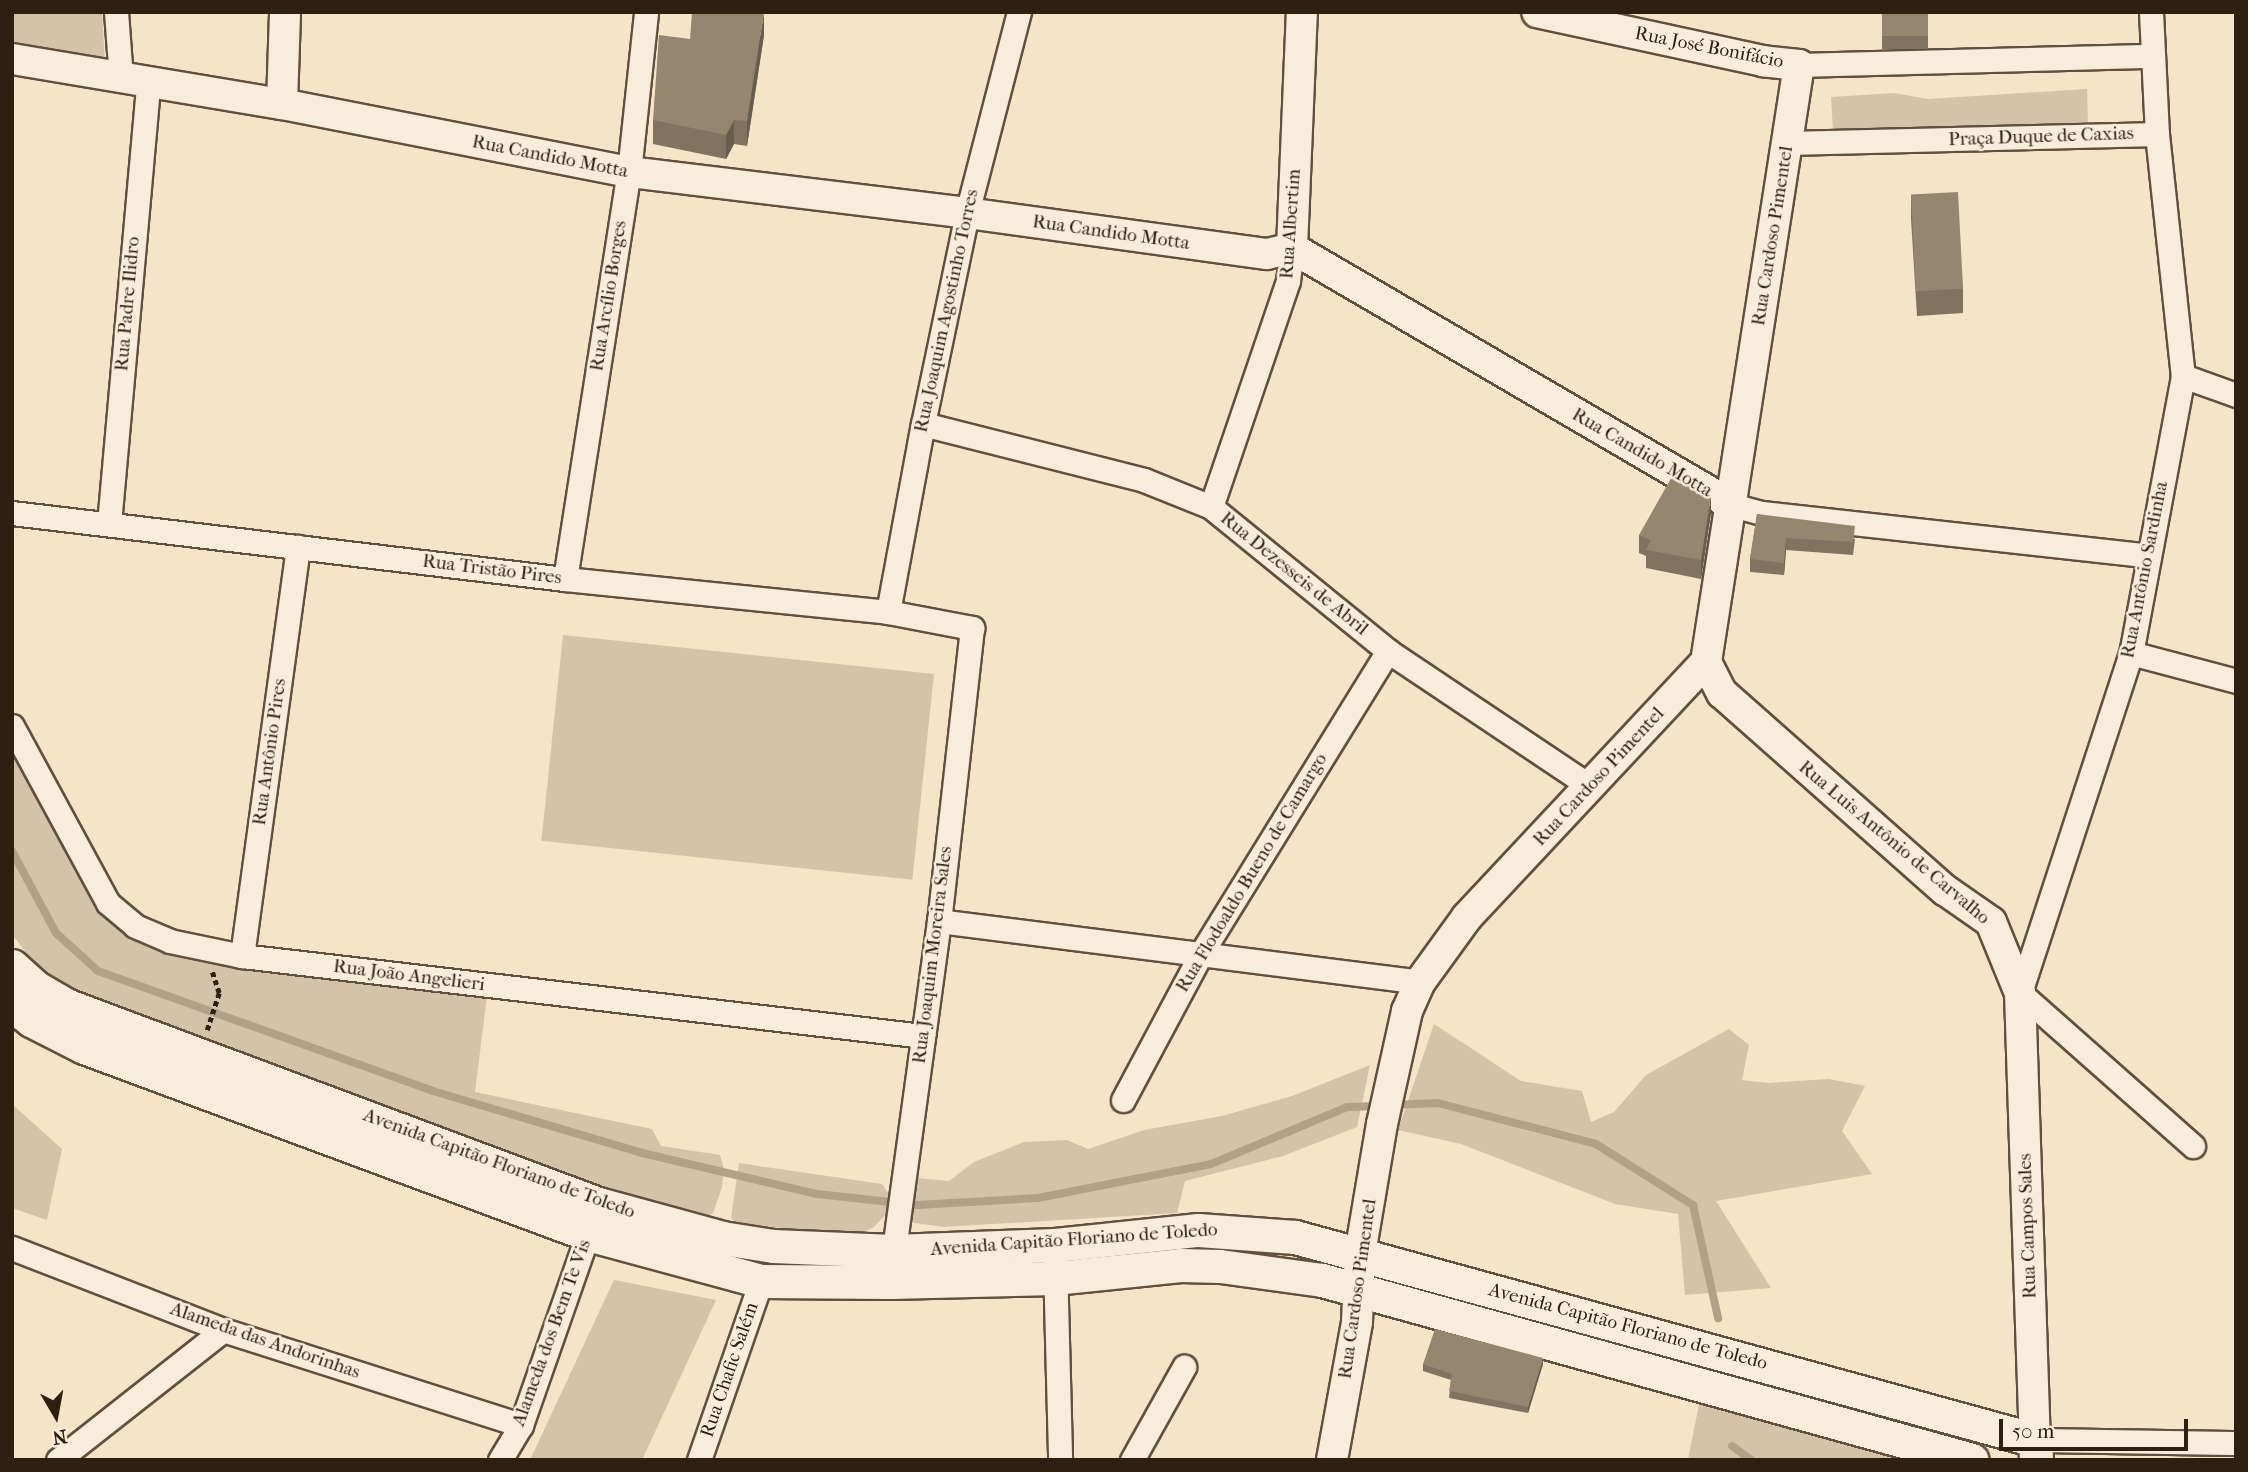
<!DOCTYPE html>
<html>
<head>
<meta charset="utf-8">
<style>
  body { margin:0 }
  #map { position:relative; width:2248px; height:1472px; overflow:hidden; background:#f4e4c8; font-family:"IM FELL French Canon",serif }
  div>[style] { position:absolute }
  .green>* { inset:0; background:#d2c3a9; transform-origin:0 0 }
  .stream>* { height:8px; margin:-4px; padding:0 4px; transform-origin:4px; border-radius:4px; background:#b1a189 }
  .path>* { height:4.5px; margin-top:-2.25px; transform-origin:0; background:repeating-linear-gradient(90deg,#2e2010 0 5px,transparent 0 8.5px) }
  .roads { filter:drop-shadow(2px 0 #60513e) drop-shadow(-2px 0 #60513e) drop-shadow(0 2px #60513e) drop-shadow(0 -2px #60513e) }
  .minor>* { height:23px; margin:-11.5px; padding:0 11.5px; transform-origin:11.5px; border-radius:11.5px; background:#f8eddb }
  .tertiary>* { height:30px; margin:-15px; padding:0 15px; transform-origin:15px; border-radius:15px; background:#f8eddb }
  .secondary>* { height:33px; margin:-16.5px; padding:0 16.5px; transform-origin:16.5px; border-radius:16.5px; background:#f8eddb }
  .wall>* { inset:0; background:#807360; transform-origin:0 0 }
  .shaded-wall>* { inset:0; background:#685e4e }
  .building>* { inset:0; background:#958670; transform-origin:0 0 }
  span { translate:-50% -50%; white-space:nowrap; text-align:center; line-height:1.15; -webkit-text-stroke:5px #f8eddb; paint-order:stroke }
  .street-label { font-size:19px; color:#2e2010 }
  .frame { position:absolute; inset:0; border:14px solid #2e2010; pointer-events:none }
  .north { position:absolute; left:21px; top:1381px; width:70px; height:70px; -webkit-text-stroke:5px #f8eddb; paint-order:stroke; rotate:170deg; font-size:19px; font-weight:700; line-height:28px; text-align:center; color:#2e2010 }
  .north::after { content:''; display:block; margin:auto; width:24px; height:32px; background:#2e2010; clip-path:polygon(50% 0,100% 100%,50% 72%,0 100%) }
  .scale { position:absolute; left:1999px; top:1419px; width:189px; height:32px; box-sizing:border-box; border:4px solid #2e2010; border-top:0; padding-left:9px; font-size:21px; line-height:24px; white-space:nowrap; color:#2e2010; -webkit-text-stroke:5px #f8eddb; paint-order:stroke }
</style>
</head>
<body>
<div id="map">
  <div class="green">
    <div style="clip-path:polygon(12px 12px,102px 12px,105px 63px,12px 48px)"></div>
    <div style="clip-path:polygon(2087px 89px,2088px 125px,1833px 131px,1831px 97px,1894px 93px,1928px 99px)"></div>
    <div style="left:563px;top:635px;width:373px;height:207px;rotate:6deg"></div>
    <div style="clip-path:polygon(12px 749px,94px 906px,124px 934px,182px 954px,487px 996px,475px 1092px,652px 1129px,661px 1146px,720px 1155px,724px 1169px,722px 1187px,713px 1213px,706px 1217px,619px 1191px,455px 1135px,61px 984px,28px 955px,12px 934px)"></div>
    <div style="clip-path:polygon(1434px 1024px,1521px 1081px,1582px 1091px,1591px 1122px,1614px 1112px,1646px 1075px,1729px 1029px,1749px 1045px,1742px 1080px,1768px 1083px,1829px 1079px,1865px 1086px,1842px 1131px,1872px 1174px,1716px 1201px,1771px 1288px,1685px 1295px,1678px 1214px,1615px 1204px,1461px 1144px,1398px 1130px)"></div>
    <div style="clip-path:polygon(1370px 1065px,1357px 1127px,1283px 1156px,1185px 1181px,1177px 1213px,943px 1227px,909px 1222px,917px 1178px,949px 1181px,974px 1162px,1024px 1142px,1067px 1140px,1088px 1149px,1144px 1130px,1222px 1116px,1292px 1096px)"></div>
    <div style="clip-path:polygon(12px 1104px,62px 1149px,47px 1220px,12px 1208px)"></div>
    <div style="clip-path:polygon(739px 1163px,882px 1184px,889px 1194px,886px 1214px,874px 1227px,853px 1237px,735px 1222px,731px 1218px)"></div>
    <div style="clip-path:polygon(614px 1280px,716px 1300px,642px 1460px,530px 1460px)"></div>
    <div style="clip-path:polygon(1701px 1394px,1934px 1460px,1688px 1460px)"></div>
  </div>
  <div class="stream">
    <div style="left:12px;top:851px;width:93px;rotate:61.8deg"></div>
    <div style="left:56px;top:933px;width:57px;rotate:42.1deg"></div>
    <div style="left:98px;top:971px;width:356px;rotate:19.7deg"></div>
    <div style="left:433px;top:1091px;width:218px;rotate:16.5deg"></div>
    <div style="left:642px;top:1153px;width:180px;rotate:13.2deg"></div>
    <div style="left:817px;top:1194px;width:101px;rotate:6.3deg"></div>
    <div style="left:917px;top:1205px;width:121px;rotate:-3.3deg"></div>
    <div style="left:1038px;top:1198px;width:176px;rotate:-11.1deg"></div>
    <div style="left:1211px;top:1164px;width:147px;rotate:-22.7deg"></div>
    <div style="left:1347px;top:1107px;width:32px;rotate:-2deg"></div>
    <div style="left:1392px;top:1105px;width:46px;rotate:-2.5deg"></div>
    <div style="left:1438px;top:1103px;width:163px;rotate:14.5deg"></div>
    <div style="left:1596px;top:1144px;width:115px;rotate:32.2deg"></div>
    <div style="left:1693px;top:1205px;width:116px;rotate:77.5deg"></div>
    <div style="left:1732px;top:1446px;width:24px;rotate:36deg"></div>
  </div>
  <div class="path">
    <div style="left:207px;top:1030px;width:39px;rotate:-72deg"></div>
    <div style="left:219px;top:993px;width:22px;rotate:-108deg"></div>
  </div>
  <div class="roads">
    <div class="minor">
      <div style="left:116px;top:12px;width:67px;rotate:85.7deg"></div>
      <div style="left:2151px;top:12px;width:122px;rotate:87.2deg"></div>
      <div style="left:2157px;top:134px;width:243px;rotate:83.9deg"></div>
      <div style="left:2183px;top:376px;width:282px;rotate:100.6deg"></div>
      <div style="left:2131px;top:653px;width:358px;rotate:108.1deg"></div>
      <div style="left:2020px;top:993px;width:231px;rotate:41.5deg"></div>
      <div style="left:1799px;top:65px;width:353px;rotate:-1.5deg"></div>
      <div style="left:1788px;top:143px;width:369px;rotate:-1.4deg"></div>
      <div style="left:2183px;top:376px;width:56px;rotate:19.7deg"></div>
      <div style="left:923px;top:424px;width:228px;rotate:14.2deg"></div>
      <div style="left:1144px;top:480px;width:72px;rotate:21.9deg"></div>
      <div style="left:1211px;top:507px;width:228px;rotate:39.1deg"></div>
      <div style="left:1388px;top:651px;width:244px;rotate:33.8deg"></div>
      <div style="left:1732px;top:505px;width:31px;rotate:15deg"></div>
      <div style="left:1762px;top:513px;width:389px;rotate:6.3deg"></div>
      <div style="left:1211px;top:507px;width:239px;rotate:-71.2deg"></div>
      <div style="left:1288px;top:281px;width:33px;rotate:-83deg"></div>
      <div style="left:12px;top:513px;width:557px;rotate:6.81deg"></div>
      <div style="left:565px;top:579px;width:325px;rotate:5.8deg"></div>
      <div style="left:888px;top:612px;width:86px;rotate:10.8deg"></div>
      <div style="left:972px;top:628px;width:295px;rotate:96.4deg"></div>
      <div style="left:939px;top:921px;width:345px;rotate:97.8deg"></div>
      <div style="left:109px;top:524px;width:443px;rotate:-84.9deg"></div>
      <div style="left:565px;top:579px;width:412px;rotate:-81.1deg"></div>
      <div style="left:629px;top:172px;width:161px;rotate:-83.9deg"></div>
      <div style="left:888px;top:612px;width:191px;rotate:-79.5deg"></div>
      <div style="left:923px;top:424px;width:216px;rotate:-78.2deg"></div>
      <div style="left:967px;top:213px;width:208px;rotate:-75.5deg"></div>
      <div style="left:2131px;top:653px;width:109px;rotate:14.9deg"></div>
      <div style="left:12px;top:726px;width:201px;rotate:61.5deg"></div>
      <div style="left:108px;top:903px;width:35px;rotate:40deg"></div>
      <div style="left:135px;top:926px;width:38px;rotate:23deg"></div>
      <div style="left:170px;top:941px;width:74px;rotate:11.8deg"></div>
      <div style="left:242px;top:956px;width:686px;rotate:6.7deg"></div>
      <div style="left:939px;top:921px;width:485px;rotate:7.2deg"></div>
      <div style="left:242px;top:956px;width:413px;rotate:-82.2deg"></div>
      <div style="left:1123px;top:1100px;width:168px;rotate:-61.9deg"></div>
      <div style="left:1202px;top:952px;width:354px;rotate:-58.3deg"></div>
      <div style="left:12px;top:1248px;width:226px;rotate:21.2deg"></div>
      <div style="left:223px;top:1330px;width:313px;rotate:17.7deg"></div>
      <div style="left:1055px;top:1263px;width:197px;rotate:88.5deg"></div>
      <div style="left:2035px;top:1440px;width:201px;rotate:0.9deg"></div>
      <div style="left:58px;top:1460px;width:210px;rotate:-38.2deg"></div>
      <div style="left:500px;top:1460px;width:41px;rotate:-59deg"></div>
      <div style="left:521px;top:1425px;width:215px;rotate:-70.7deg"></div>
      <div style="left:699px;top:1460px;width:189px;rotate:-70.9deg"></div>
      <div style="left:1132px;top:1460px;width:107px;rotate:-60.8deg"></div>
    </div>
    <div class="tertiary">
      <div style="left:12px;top:59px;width:274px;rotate:9.5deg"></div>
      <div style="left:282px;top:104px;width:354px;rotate:11.1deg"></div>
      <div style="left:629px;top:172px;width:340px;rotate:6.9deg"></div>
      <div style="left:967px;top:213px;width:303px;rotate:7.8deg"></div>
      <div style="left:1267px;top:254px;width:26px;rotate:-13deg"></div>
      <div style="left:1292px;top:248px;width:510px;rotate:30.29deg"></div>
      <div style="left:282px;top:104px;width:92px;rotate:-88.1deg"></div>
      <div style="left:1292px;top:248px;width:236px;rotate:-87.6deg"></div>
      <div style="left:1706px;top:662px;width:35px;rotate:63deg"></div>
      <div style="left:1722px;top:693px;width:298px;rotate:41.5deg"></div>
      <div style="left:1945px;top:890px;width:56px;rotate:34.8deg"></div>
      <div style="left:1991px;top:922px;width:77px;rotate:67.8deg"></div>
      <div style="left:2020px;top:993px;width:447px;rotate:88.1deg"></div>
      <div style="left:1332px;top:1460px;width:140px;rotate:-79.7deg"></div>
      <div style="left:1357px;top:1322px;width:68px;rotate:-87.5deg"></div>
      <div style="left:1360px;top:1254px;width:132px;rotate:-80.4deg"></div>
      <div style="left:1382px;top:1124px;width:116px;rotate:-77.5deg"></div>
      <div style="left:1407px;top:1011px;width:32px;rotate:-66deg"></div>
      <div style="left:1420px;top:982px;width:80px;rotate:-54.1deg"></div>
      <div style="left:1467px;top:917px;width:349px;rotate:-46.9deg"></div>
      <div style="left:1706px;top:662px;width:604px;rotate:-81.15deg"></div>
      <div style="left:1799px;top:65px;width:36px;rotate:-174deg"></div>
      <div style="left:1763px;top:61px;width:231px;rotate:-167.8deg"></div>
    </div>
    <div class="secondary">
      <div style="left:12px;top:966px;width:31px;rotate:42deg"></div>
      <div style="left:35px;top:987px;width:38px;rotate:30deg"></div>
      <div style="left:68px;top:1006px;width:566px;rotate:20.48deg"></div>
      <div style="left:598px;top:1204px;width:129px;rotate:15.3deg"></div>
      <div style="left:722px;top:1238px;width:52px;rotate:8.9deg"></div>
      <div style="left:773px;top:1246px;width:120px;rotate:2.4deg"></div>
      <div style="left:893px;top:1251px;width:162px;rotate:-2.1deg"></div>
      <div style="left:1055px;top:1245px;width:144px;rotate:-6deg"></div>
      <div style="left:1198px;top:1230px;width:97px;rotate:4.1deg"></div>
      <div style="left:1295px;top:1237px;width:767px;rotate:15.34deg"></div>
      <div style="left:2035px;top:1440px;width:20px;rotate:87deg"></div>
      <div style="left:12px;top:1005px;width:24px;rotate:38deg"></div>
      <div style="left:31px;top:1020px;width:59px;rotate:27deg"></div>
      <div style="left:84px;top:1047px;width:538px;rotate:20.36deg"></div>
      <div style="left:588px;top:1234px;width:179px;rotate:15.2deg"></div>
      <div style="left:761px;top:1281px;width:129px;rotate:0.4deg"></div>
      <div style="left:890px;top:1282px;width:165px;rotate:-1.4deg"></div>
      <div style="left:1055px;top:1278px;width:126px;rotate:-5.9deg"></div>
      <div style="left:1180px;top:1265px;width:40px;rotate:1.4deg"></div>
      <div style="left:1220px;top:1266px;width:103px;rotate:7.8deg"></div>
      <div style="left:1322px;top:1280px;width:674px;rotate:15.48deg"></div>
    </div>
  </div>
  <div class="wall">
    <div style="left:1882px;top:12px;width:46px;height:37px"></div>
    <div style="clip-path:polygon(764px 35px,747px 146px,734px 144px,726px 159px,653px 144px,653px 120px,690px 39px)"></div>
    <div style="clip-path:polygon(1911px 195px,1963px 289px,1963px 313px,1917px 316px,1911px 219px)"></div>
    <div style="clip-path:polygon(1711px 513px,1701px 579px,1646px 568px,1646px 556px,1639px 553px,1639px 535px)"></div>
    <div style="clip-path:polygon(1757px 514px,1855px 539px,1853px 555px,1786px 550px,1784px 575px,1750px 572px,1750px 559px)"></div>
    <div style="clip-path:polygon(1423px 1364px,1543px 1364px,1528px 1413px,1449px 1398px,1451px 1380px,1423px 1371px)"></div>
  </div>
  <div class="shaded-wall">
    <div style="clip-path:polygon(764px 12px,764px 35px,747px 146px,747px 121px)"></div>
    <div style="clip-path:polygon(734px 120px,734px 144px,726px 159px,726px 135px)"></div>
    <div style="clip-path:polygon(1711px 495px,1711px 513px,1701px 579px,1701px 560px)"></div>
    <div style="clip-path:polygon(1786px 538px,1786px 550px,1784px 575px,1784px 563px)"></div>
    <div style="clip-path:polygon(1543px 1358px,1543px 1364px,1528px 1413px,1528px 1407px)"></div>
  </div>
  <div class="building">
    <div style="clip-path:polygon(692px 12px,764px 12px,747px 121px,734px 120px,726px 135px,653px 120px,659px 35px,690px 39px)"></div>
    <div style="left:1882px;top:12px;width:46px;height:24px"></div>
    <div style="left:1958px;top:192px;width:97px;height:47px;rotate:87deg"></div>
    <div style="clip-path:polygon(1674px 473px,1711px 495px,1701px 560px,1646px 550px,1651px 540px,1639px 535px)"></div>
    <div style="clip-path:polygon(1757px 514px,1855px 526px,1853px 542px,1786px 538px,1784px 563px,1750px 559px)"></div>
    <div style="clip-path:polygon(1435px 1329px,1543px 1358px,1528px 1407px,1449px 1391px,1452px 1374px,1423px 1364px)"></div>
  </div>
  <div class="street-label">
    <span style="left:1709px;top:48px;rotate:11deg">Rua José Bonifácio</span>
    <span style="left:2041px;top:137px;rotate:-2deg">Praça Duque de Caxias</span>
    <span style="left:550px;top:157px;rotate:11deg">Rua Candido Motta</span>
    <span style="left:1291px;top:224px;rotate:-86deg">Rua Albertim</span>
    <span style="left:1111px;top:233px;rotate:8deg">Rua Candido Motta</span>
    <span style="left:1773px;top:236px;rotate:-81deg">Rua Cardoso Pimentel</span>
    <span style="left:609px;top:296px;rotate:-81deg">Rua Arcílio Borges</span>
    <span style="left:128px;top:304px;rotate:-85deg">Rua Padre Ilidro</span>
    <span style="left:947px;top:311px;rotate:-78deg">Rua Joaquim Agostinho Torres</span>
    <span style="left:1642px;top:453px;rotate:30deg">Rua Candido Motta</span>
    <span style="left:492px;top:570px;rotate:7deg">Rua Tristão Pires</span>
    <span style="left:2145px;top:570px;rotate:-79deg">Rua Antônio Sardinha</span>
    <span style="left:1294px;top:574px;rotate:39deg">Rua Dezesseis de Abril</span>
    <span style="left:270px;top:752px;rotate:-82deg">Rua Antônio Pires</span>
    <span style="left:1599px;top:777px;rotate:-47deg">Rua Cardoso Pimentel</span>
    <span style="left:1894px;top:843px;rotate:40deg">Rua Luis Antônio de Carvalho</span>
    <span style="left:1252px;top:873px;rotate:-59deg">Rua Flodoaldo Bueno de Camargo</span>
    <span style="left:933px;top:955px;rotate:-83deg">Rua Joaquim Moreira Sales</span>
    <span style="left:409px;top:976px;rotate:7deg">Rua João Angelieri</span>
    <span style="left:499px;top:1164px;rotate:20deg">Avenida Capitão Floriano de Toledo</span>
    <span style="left:2028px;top:1226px;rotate:-92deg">Rua Campos Sales</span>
    <span style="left:1074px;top:1240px;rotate:-4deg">Avenida Capitão Floriano de Toledo</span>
    <span style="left:1358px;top:1289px;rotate:-82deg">Rua Cardoso Pimentel</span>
    <span style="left:1628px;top:1327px;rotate:15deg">Avenida Capitão Floriano de Toledo</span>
    <span style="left:552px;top:1333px;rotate:-70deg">Alameda dos Bem Te Vis</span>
    <span style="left:265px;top:1341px;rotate:19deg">Alameda das Andorinhas</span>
    <span style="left:730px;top:1370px;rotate:-71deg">Rua Chafic Salém</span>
  </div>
  <div class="frame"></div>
  <div class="north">N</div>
  <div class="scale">50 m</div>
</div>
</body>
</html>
